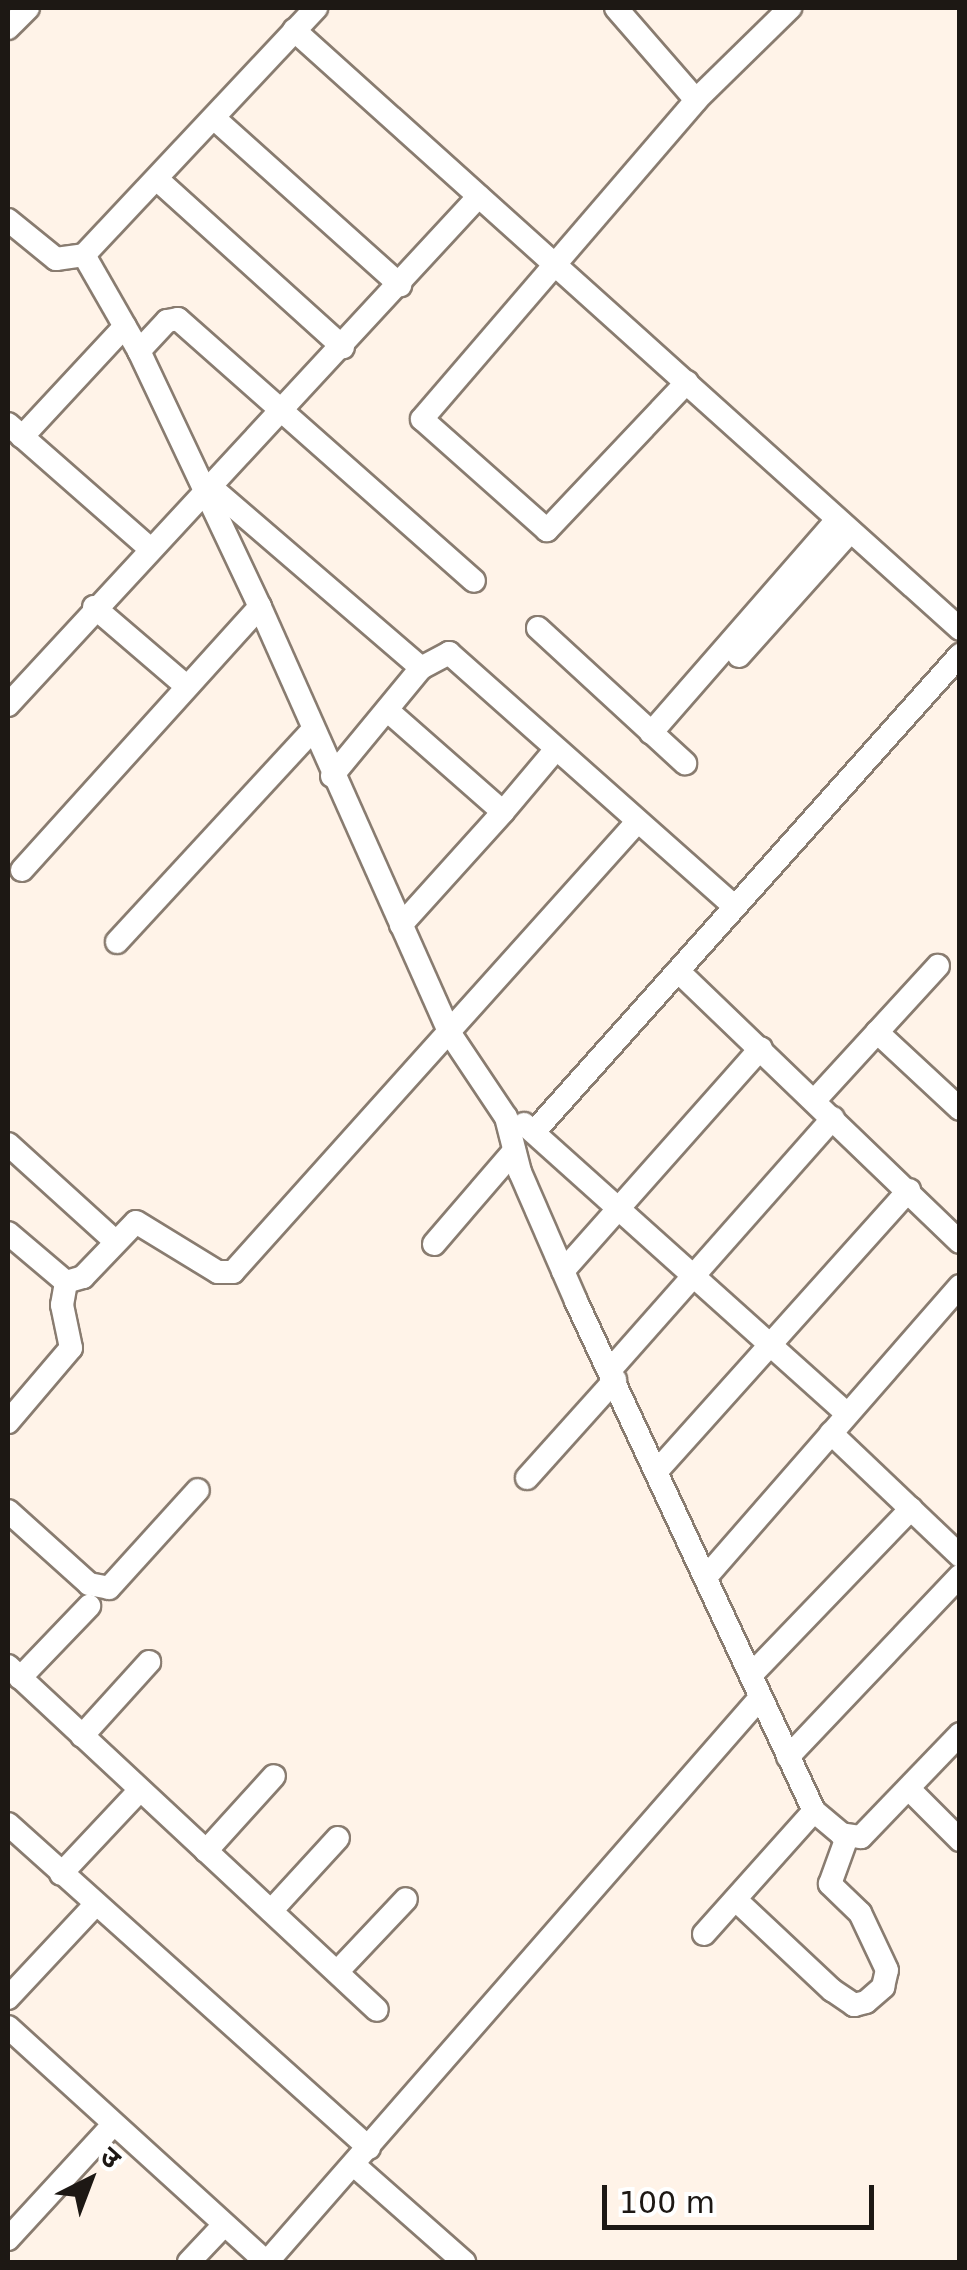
<!DOCTYPE html>
<html>
<head>
<meta charset="utf-8">
<style>
  body { margin:0 }
  #map { position:relative; width:967px; height:2270px; overflow:hidden; background:#fff3e8; font-family:"DejaVu Sans","Noto Sans Devanagari",sans-serif }
  div>[style] { position:absolute }
  .roads { filter:drop-shadow(2px 0 #897c70) drop-shadow(-2px 0 #897c70) drop-shadow(0 2px #897c70) drop-shadow(0 -2px #897c70) }
  .minor>* { height:22px; margin:-11px; padding:0 11px; transform-origin:11px; border-radius:11px; background:#fff }
  span { translate:-50% -50%; white-space:nowrap; text-align:center; line-height:1.15; -webkit-text-stroke:8px #fff; paint-order:stroke }
  .frame { position:absolute; inset:0; border:10px solid #1d1814; pointer-events:none }
  .north { position:absolute; left:40px; top:2130px; width:100px; height:100px; -webkit-text-stroke:8px #fff; paint-order:stroke; rotate:42deg; font-size:28px; font-weight:700; line-height:40px; text-align:center; color:#1d1814 }
  .north::after { content:''; display:block; margin:auto; width:35px; height:45px; background:#1d1814; clip-path:polygon(50% 0,100% 100%,50% 72%,0 100%) }
  .scale { position:absolute; left:602px; top:2185px; width:272px; height:45px; box-sizing:border-box; border:5px solid #1d1814; border-top:0; padding-left:12px; font-size:30px; line-height:35px; white-space:nowrap; color:#1d1814; -webkit-text-stroke:8px #fff; paint-order:stroke }
</style>
</head>
<body>
<div id="map">
  <div class="roads">
    <div class="minor">
      <div style="left:616px;top:8px;width:122px;rotate:49deg"></div>
      <div style="left:8px;top:28px;width:28px;rotate:-45deg"></div>
      <div style="left:294px;top:30px;width:896px;rotate:41.97deg"></div>
      <div style="left:215px;top:119px;width:249px;rotate:41.9deg"></div>
      <div style="left:159px;top:181px;width:248px;rotate:42.1deg"></div>
      <div style="left:8px;top:220px;width:62px;rotate:39.1deg"></div>
      <div style="left:56px;top:259px;width:28px;rotate:-8deg"></div>
      <div style="left:84px;top:255px;width:339px;rotate:-46.8deg"></div>
      <div style="left:84px;top:255px;width:111px;rotate:60.2deg"></div>
      <div style="left:139px;top:351px;width:283px;rotate:64.7deg"></div>
      <div style="left:260px;top:607px;width:465px;rotate:66deg"></div>
      <div style="left:449px;top:1032px;width:102px;rotate:56.2deg"></div>
      <div style="left:506px;top:1117px;width:57px;rotate:75.7deg"></div>
      <div style="left:520px;top:1172px;width:141px;rotate:66.5deg"></div>
      <div style="left:576px;top:1301px;width:563px;rotate:64.98deg"></div>
      <div style="left:814px;top:1811px;width:35px;rotate:40deg"></div>
      <div style="left:841px;top:1834px;width:20px;rotate:9deg"></div>
      <div style="left:861px;top:1837px;width:143px;rotate:-46.1deg"></div>
      <div style="left:139px;top:351px;width:41px;rotate:-47deg"></div>
      <div style="left:167px;top:321px;width:11px;rotate:-10deg"></div>
      <div style="left:178px;top:319px;width:395px;rotate:41.5deg"></div>
      <div style="left:687px;top:382px;width:204px;rotate:133.4deg"></div>
      <div style="left:547px;top:530px;width:167px;rotate:-138.4deg"></div>
      <div style="left:422px;top:419px;width:421px;rotate:-49.3deg"></div>
      <div style="left:696px;top:100px;width:132px;rotate:-44.4deg"></div>
      <div style="left:8px;top:424px;width:188px;rotate:41.3deg"></div>
      <div style="left:22px;top:437px;width:151px;rotate:-47.1deg"></div>
      <div style="left:212px;top:488px;width:276px;rotate:40.7deg"></div>
      <div style="left:94px;top:607px;width:120px;rotate:40.6deg"></div>
      <div style="left:538px;top:628px;width:200px;rotate:42.6deg"></div>
      <div style="left:739px;top:656px;width:166px;rotate:-48.2deg"></div>
      <div style="left:8px;top:705px;width:693px;rotate:-47.22deg"></div>
      <div style="left:387px;top:710px;width:154px;rotate:41.3deg"></div>
      <div style="left:503px;top:812px;width:82px;rotate:-49.9deg"></div>
      <div style="left:651px;top:733px;width:283px;rotate:-48.9deg"></div>
      <div style="left:332px;top:776px;width:140px;rotate:-50.5deg"></div>
      <div style="left:421px;top:668px;width:32px;rotate:-28deg"></div>
      <div style="left:449px;top:653px;width:381px;rotate:41.6deg"></div>
      <div style="left:22px;top:870px;width:355px;rotate:-47.9deg"></div>
      <div style="left:401px;top:925px;width:152px;rotate:-47.9deg"></div>
      <div style="left:117px;top:942px;width:284px;rotate:-47.3deg"></div>
      <div style="left:678px;top:971px;width:391px;rotate:43.9deg"></div>
      <div style="left:877px;top:1032px;width:113px;rotate:42.9deg"></div>
      <div style="left:815px;top:1100px;width:182px;rotate:-47.5deg"></div>
      <div style="left:524px;top:1124px;width:434px;rotate:41.9deg"></div>
      <div style="left:534px;top:1132px;width:640px;rotate:-48.23deg"></div>
      <div style="left:8px;top:1144px;width:143px;rotate:42.2deg"></div>
      <div style="left:8px;top:1233px;width:76px;rotate:40.2deg"></div>
      <div style="left:66px;top:1282px;width:18px;rotate:-16deg"></div>
      <div style="left:83px;top:1277px;width:76px;rotate:-46.1deg"></div>
      <div style="left:136px;top:1222px;width:96px;rotate:31.4deg"></div>
      <div style="left:218px;top:1272px;width:15px"></div>
      <div style="left:233px;top:1272px;width:605px;rotate:-48.08deg"></div>
      <div style="left:434px;top:1244px;width:123px;rotate:-49.3deg"></div>
      <div style="left:563px;top:1271px;width:298px;rotate:-48.4deg"></div>
      <div style="left:611px;top:1369px;width:335px;rotate:-48.5deg"></div>
      <div style="left:8px;top:1422px;width:97px;rotate:-49.6deg"></div>
      <div style="left:71px;top:1348px;width:44px;rotate:-101.8deg"></div>
      <div style="left:62px;top:1305px;width:23px;rotate:-80deg"></div>
      <div style="left:831px;top:1433px;width:178px;rotate:43.6deg"></div>
      <div style="left:656px;top:1472px;width:379px;rotate:-48.1deg"></div>
      <div style="left:527px;top:1478px;width:132px;rotate:-48.1deg"></div>
      <div style="left:8px;top:1511px;width:109px;rotate:42deg"></div>
      <div style="left:89px;top:1584px;width:20px;rotate:11deg"></div>
      <div style="left:109px;top:1588px;width:132px;rotate:-47.8deg"></div>
      <div style="left:706px;top:1577px;width:386px;rotate:-48.9deg"></div>
      <div style="left:8px;top:1666px;width:504px;rotate:42.99deg"></div>
      <div style="left:751px;top:1675px;width:231px;rotate:-46.1deg"></div>
      <div style="left:20px;top:1678px;width:100px;rotate:-46.2deg"></div>
      <div style="left:82px;top:1736px;width:100px;rotate:-47.8deg"></div>
      <div style="left:788px;top:1757px;width:250px;rotate:-46.5deg"></div>
      <div style="left:909px;top:1789px;width:72px;rotate:45deg"></div>
      <div style="left:8px;top:1824px;width:485px;rotate:41.9deg"></div>
      <div style="left:206px;top:1851px;width:101px;rotate:-47.8deg"></div>
      <div style="left:61px;top:1874px;width:115px;rotate:-46.8deg"></div>
      <div style="left:736px;top:1900px;width:132px;rotate:43.2deg"></div>
      <div style="left:832px;top:1990px;width:27px;rotate:34deg"></div>
      <div style="left:854px;top:2005px;width:12px;rotate:-14deg"></div>
      <div style="left:866px;top:2002px;width:23px;rotate:-41deg"></div>
      <div style="left:883px;top:1987px;width:17px;rotate:-77deg"></div>
      <div style="left:887px;top:1970px;width:63px;rotate:-115.3deg"></div>
      <div style="left:860px;top:1913px;width:42px;rotate:-136deg"></div>
      <div style="left:830px;top:1884px;width:50px;rotate:-70.1deg"></div>
      <div style="left:271px;top:1911px;width:99px;rotate:-47.5deg"></div>
      <div style="left:704px;top:1934px;width:165px;rotate:-48.2deg"></div>
      <div style="left:337px;top:1972px;width:100px;rotate:-46.6deg"></div>
      <div style="left:8px;top:1998px;width:127px;rotate:-46.9deg"></div>
      <div style="left:8px;top:2027px;width:349px;rotate:42.3deg"></div>
      <div style="left:354px;top:2165px;width:147px;rotate:41.4deg"></div>
      <div style="left:8px;top:2239px;width:155px;rotate:-47.4deg"></div>
      <div style="left:189px;top:2262px;width:50px;rotate:-46.6deg"></div>
      <div style="left:267px;top:2262px;width:748px;rotate:-48.85deg"></div>
    </div>
  </div>
  <div class="frame"></div>
  <div class="north">उ</div>
  <div class="scale">100 m</div>
</div>
</body>
</html>
